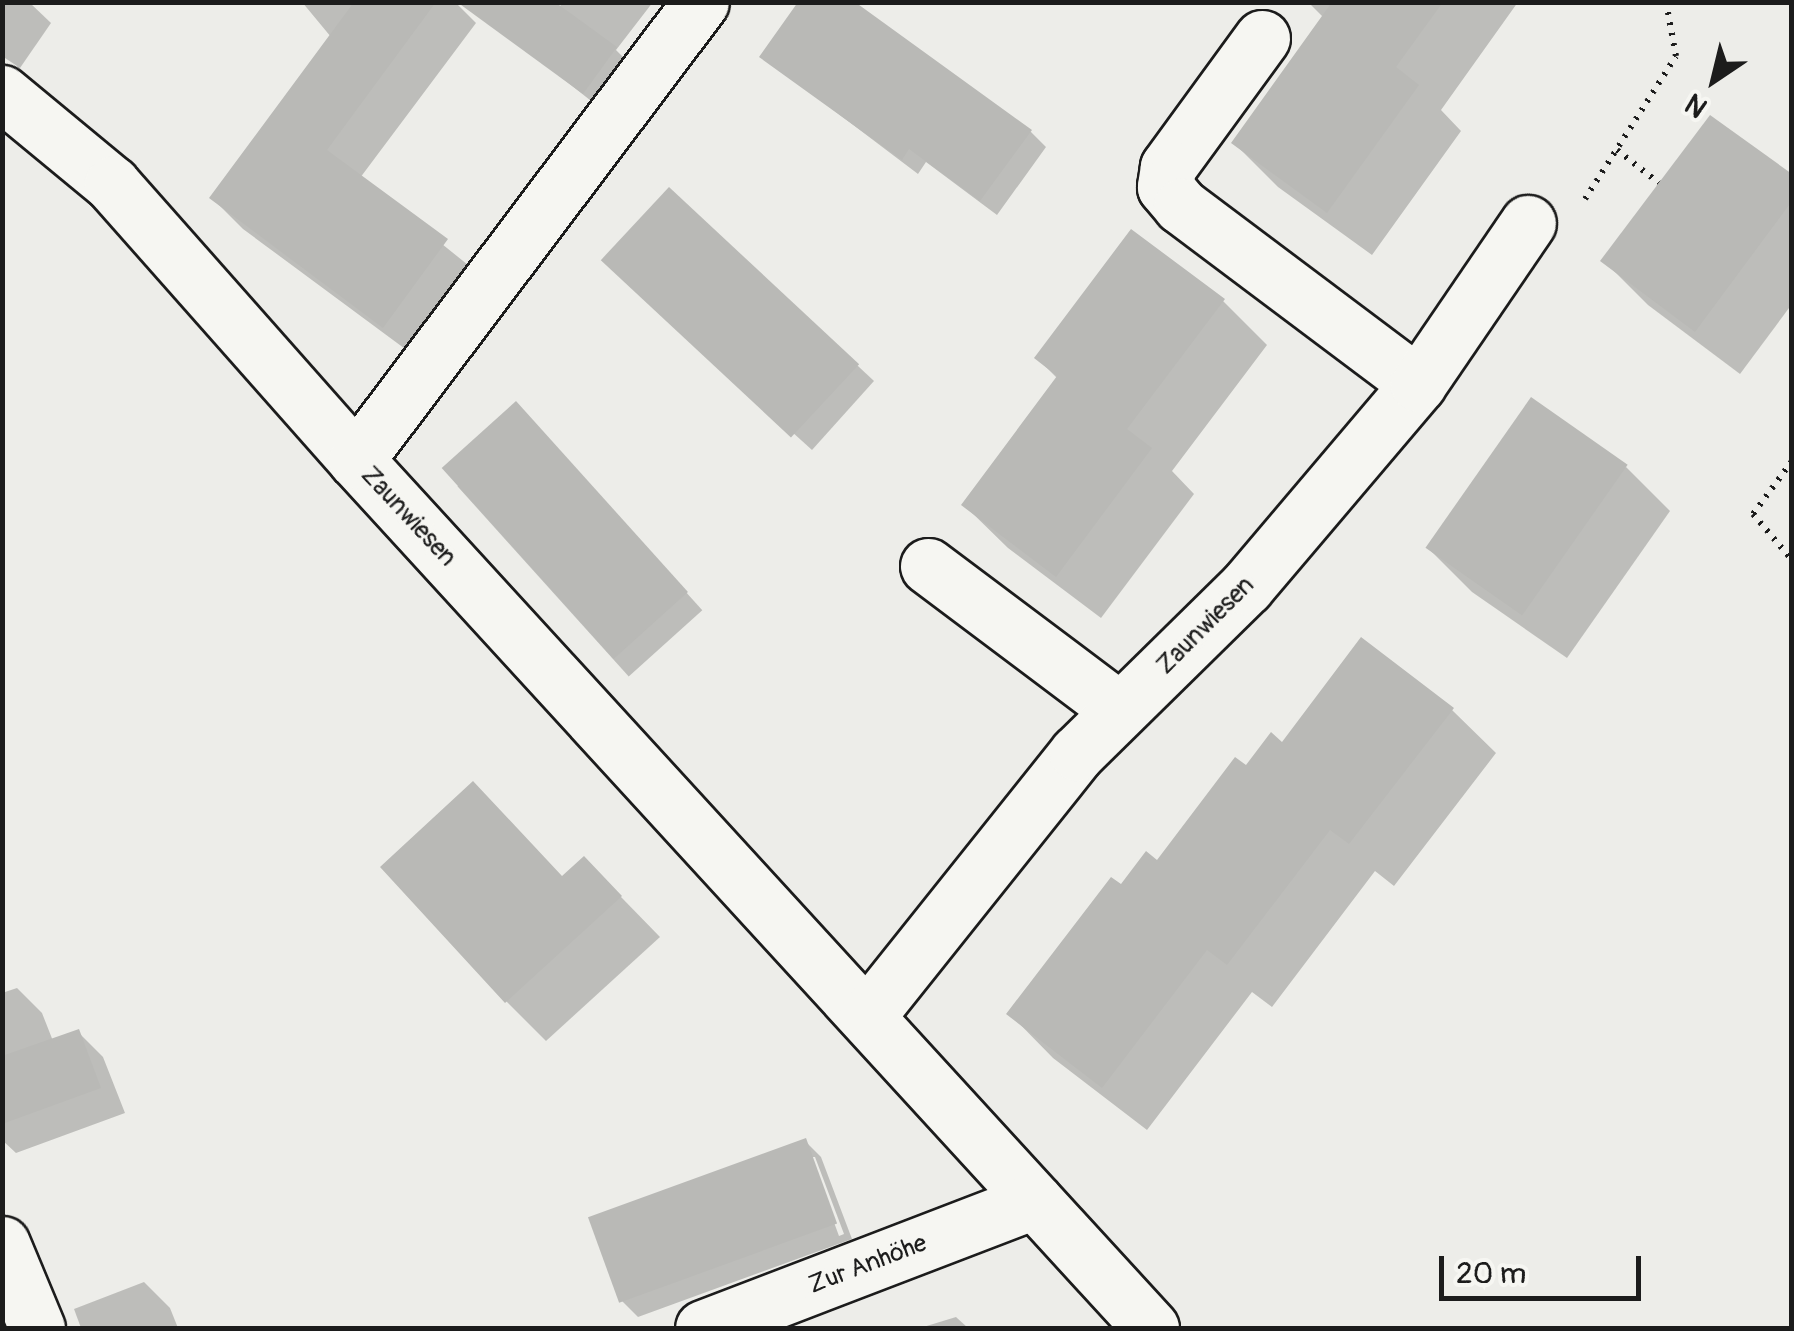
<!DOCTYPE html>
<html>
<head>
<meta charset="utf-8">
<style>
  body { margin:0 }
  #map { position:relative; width:1794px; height:1331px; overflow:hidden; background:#edede9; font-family:Pangolin,sans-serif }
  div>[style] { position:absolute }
  .shadow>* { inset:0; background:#0003; transform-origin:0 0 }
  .building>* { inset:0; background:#b9b9b6; transform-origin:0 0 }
  .path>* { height:6px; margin-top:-3px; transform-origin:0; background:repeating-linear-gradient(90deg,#1c1c1c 0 2.5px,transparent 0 10.5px) }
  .roads { filter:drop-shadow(2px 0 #1c1c1c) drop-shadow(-2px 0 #1c1c1c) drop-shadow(0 2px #1c1c1c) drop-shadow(0 -2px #1c1c1c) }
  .minor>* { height:55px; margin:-27.5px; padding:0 27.5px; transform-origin:27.5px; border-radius:27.5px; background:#f6f6f2 }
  span { translate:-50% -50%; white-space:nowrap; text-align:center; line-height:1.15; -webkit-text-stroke:8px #f6f6f2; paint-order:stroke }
  .street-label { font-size:25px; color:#1c1c1c }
  .frame { position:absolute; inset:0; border:5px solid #1c1c1c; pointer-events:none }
  .north { position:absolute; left:1664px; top:30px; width:100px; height:100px; -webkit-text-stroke:8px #f6f6f2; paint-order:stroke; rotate:215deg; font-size:28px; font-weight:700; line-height:40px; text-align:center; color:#1c1c1c }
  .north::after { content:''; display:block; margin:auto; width:35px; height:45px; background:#1c1c1c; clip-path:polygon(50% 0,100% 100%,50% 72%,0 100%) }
  .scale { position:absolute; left:1439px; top:1256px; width:202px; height:45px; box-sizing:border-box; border:5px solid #1c1c1c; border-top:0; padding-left:12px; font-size:30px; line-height:35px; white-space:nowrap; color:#1c1c1c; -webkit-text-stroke:8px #f6f6f2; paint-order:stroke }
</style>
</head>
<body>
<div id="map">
  <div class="shadow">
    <div style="clip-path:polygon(2px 2px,29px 2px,51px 23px,20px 68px,2px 56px)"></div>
    <div style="clip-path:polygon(302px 2px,455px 2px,476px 23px,360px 178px,478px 273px,416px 357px,243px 229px,212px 198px,331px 37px)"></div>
    <div style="clip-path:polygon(563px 2px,653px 2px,616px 50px,631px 65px,600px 108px,528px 51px)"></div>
    <div style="clip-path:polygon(1308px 2px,1518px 2px,1441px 110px,1461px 131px,1372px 255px,1278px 187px,1234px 143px,1324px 18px)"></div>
    <div style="clip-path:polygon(762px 56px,1031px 132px,1046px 147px,997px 215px,926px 162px,918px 174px)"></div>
    <div style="clip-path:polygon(1792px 177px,1792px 304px,1740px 374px,1648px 305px,1604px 261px)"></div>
    <div style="clip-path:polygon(621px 277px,858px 366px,874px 381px,812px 450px)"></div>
    <div style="clip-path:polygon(1223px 301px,1267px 345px,1172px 471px,1194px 494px,1101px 618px,1008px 548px,964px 505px,1058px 379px,1037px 358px)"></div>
    <div style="left:531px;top:420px;width:256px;height:99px;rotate:48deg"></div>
    <div style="clip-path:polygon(1626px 467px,1670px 511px,1567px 658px,1472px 592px,1428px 548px)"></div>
    <div style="clip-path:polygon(1452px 710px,1496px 753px,1394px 886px,1375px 871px,1272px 1007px,1252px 992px,1147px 1130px,1053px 1058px,1010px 1014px,1121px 888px,1157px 863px,1247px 768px,1282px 745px)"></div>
    <div style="clip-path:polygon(584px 859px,660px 937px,546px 1041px,506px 1001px,564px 879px)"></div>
    <div style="clip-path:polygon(17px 988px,42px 1013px,53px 1041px,78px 1032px,103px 1057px,125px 1113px,16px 1153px,2px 1140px,2px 993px)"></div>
    <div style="clip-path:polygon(evenodd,805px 1141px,821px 1157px,852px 1239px,638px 1317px,622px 1301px,805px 1141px,810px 1157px,815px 1157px,844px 1234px,839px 1236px,810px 1157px)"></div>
    <div style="clip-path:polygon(144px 1282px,170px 1308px,178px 1328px,81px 1328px,74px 1309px)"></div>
    <div style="clip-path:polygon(956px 1317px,968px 1328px,920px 1328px)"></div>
  </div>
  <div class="building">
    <div style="clip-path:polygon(354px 2px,436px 2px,327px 150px,448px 239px,383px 328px,209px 198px)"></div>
    <div style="clip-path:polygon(457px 2px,555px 2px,617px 47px,583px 94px)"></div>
    <div style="clip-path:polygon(798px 2px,855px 2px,1032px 130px,980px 201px,909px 149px,902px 160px,759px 57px)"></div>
    <div style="clip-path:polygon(1332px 2px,1443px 2px,1396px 67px,1419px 85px,1327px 213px,1231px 143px)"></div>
    <div style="clip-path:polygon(1710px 115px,1792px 174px,1792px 201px,1695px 332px,1600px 261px)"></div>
    <div style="left:669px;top:187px;width:260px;height:100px;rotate:43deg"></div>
    <div style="clip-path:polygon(1131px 229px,1225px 299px,1127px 429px,1152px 448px,1056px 577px,961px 505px,1057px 376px,1034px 358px)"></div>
    <div style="left:1531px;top:397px;width:118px;height:184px;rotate:35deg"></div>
    <div style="left:516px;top:401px;width:257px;height:100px;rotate:48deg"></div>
    <div style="clip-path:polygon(1361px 637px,1454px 708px,1349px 844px,1330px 830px,1227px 965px,1207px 950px,1102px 1088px,1006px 1014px,1111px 877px,1121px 884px,1146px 851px,1157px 860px,1235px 757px,1246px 765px,1271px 732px,1282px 742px)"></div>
    <div style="clip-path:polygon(473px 781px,562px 876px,584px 856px,622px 896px,505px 1003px,380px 867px)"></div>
    <div style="clip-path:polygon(79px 1029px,101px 1088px,2px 1124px,2px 1056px)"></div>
    <div style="left:806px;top:1138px;width:91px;height:232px;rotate:70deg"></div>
  </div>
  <div class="path">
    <div style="left:1617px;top:150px;width:53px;rotate:38.2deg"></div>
    <div style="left:1585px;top:199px;width:169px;rotate:-57.5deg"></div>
    <div style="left:1676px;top:56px;width:55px;rotate:-100.5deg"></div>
    <div style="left:1792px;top:461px;width:66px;rotate:126.3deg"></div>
    <div style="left:1753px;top:514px;width:60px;rotate:49.7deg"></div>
  </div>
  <div class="roads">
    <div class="minor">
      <div style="left:1262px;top:38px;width:160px;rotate:126.1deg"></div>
      <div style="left:1168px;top:167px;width:20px;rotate:99deg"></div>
      <div style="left:1165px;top:187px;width:25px;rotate:50deg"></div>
      <div style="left:1181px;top:206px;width:296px;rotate:36.9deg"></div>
      <div style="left:2px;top:93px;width:143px;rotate:39.6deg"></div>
      <div style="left:112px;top:184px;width:368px;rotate:48.5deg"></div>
      <div style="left:356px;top:460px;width:1177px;rotate:47.51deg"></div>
      <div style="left:356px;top:460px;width:573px;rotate:-53.01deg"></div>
      <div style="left:928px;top:566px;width:240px;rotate:36.9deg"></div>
      <div style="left:867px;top:1016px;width:337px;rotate:-51.4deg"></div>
      <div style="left:1077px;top:753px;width:237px;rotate:-44.5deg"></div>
      <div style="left:1246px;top:587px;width:266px;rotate:-49.7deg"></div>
      <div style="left:1418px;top:384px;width:195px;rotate:-55.7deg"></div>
      <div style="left:2px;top:1244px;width:91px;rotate:67.4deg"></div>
      <div style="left:703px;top:1328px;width:355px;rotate:-21deg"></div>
    </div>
  </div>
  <div class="street-label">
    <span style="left:408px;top:517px;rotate:47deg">Zaunwiesen</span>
    <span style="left:1206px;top:626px;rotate:-45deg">Zaunwiesen</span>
    <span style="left:868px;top:1265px;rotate:-21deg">Zur Anhöhe</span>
  </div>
  <div class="frame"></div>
  <div class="north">N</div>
  <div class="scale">20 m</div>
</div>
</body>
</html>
